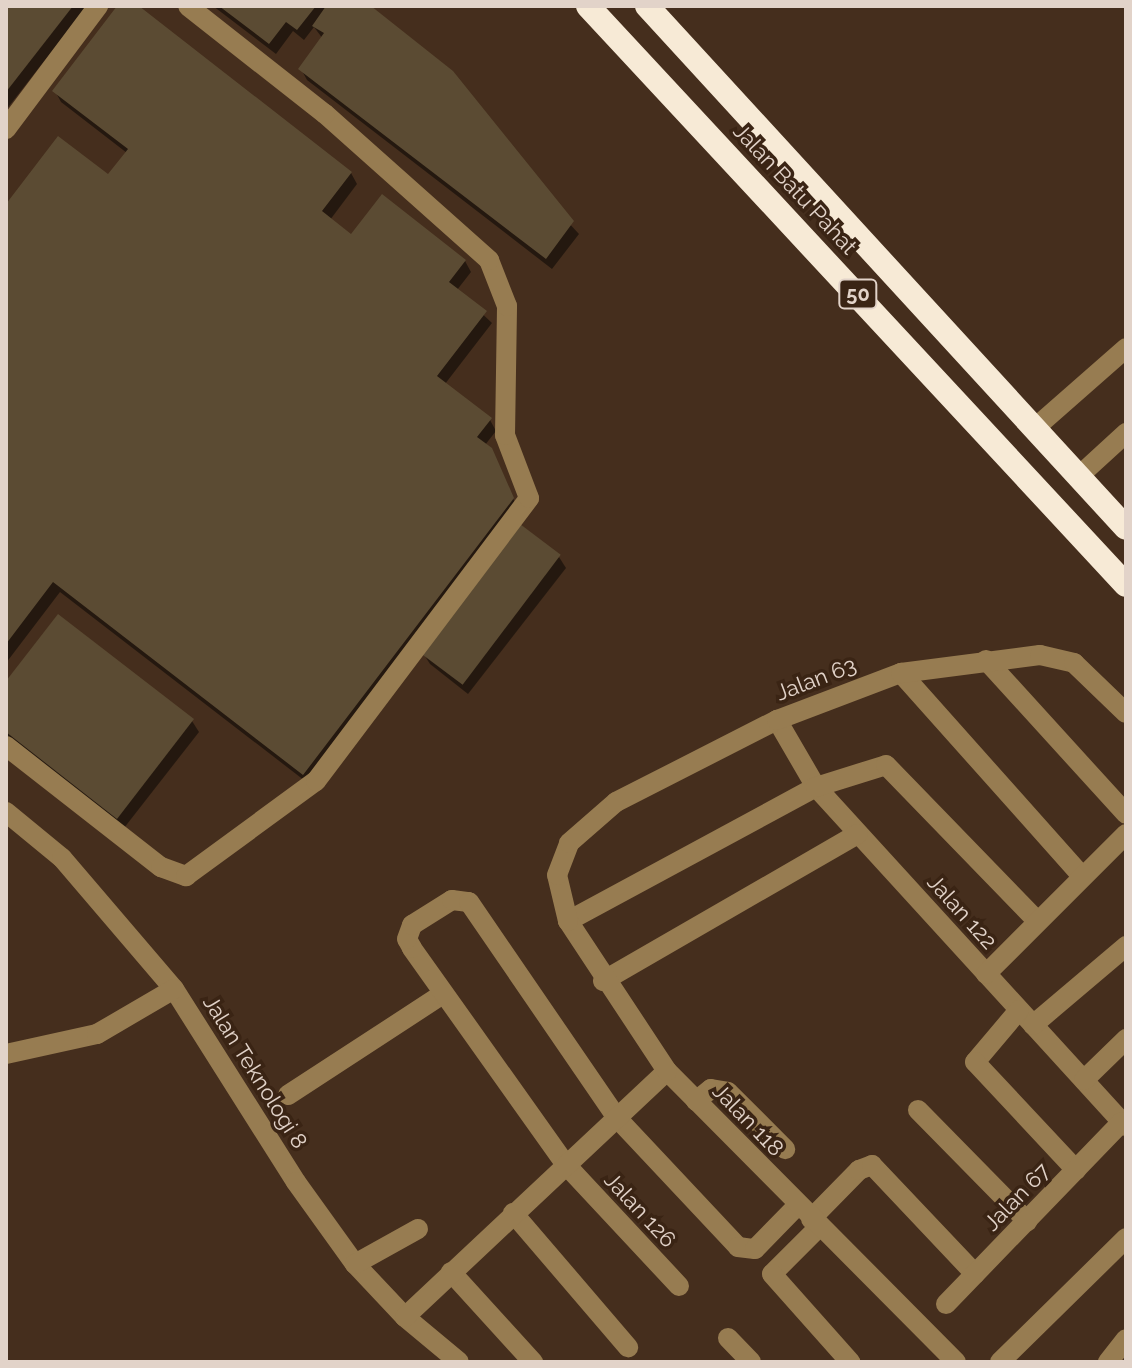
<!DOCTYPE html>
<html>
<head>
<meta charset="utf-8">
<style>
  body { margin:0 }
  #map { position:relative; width:1132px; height:1368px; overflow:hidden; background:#452e1d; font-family:Raleway,sans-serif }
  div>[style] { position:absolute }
  .shadow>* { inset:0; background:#0007 }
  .building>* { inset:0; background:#5b4b33; transform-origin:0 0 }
  .minor>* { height:20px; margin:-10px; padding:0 10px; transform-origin:10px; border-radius:10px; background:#977c51 }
  .highway>* { height:24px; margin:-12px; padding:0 12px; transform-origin:12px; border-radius:12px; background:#f7ead6 }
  span { translate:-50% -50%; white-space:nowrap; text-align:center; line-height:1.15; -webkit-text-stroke:7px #3a2414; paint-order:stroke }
  .shield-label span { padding:2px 6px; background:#3a2414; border:2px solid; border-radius:6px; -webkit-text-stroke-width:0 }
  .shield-label { font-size:20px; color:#e2d3c9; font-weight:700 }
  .street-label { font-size:22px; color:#e2d3c9 }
  .frame { position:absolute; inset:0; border:8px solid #e2d3c9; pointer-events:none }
</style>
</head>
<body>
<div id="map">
  <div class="shadow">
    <div style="clip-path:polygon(6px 6px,87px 6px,6px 110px)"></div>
    <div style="clip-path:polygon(120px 6px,136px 6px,351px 173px,357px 184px,330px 220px,352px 237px,465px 261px,471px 272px,457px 290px,492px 323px,445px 384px,490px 420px,496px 431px,485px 445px,519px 510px,309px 784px,60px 592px,6px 663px,6px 208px,108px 177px,127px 153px,61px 102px,55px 91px)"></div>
    <div style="clip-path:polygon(213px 6px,368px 6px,579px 234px,552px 269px,307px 80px,301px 69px,323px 39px,314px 27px,304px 40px,293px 31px,276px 54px)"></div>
    <div style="clip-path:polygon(559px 557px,566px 568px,468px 694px,430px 664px,423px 653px)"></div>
    <div style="clip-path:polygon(6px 684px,192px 721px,199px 732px,124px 828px,6px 736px)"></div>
  </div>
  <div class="building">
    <div style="clip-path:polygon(6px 6px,73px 6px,6px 92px)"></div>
    <div style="clip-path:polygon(117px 6px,139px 6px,352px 172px,322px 211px,351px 234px,382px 194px,466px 260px,449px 282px,487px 311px,437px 376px,492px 418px,477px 437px,492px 448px,514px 498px,303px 775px,53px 582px,6px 644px,6px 204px,58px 136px,108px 174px,128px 149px,52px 91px)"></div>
    <div style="clip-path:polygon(219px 6px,316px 6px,297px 30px,286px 22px,269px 44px)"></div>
    <div style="clip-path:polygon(326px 6px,371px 6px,453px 71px,574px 221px,546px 259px,298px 69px,324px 33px,312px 26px)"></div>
    <div style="left:520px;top:524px;width:51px;height:163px;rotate:37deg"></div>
    <div style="clip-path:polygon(58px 614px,194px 719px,117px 819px,6px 732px,6px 681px)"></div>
  </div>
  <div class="minor">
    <div style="left:6px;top:129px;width:154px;rotate:-53.2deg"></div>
    <div style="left:1035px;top:428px;width:121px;rotate:-41.3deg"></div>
    <div style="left:1079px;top:476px;width:64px;rotate:-42.5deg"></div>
    <div style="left:986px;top:660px;width:208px;rotate:47.7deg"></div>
    <div style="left:901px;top:673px;width:272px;rotate:48.3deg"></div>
    <div style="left:777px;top:720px;width:78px;rotate:59.8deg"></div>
    <div style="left:816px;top:787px;width:459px;rotate:47.6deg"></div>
    <div style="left:6px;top:746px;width:197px;rotate:38deg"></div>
    <div style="left:161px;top:867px;width:27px;rotate:20deg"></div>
    <div style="left:186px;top:876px;width:161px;rotate:-36.2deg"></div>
    <div style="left:316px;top:781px;width:354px;rotate:-53deg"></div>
    <div style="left:529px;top:498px;width:67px;rotate:-110.9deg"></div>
    <div style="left:505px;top:435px;width:129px;rotate:-89.1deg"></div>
    <div style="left:507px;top:306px;width:49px;rotate:-111.4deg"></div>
    <div style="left:489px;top:260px;width:220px;rotate:-138.3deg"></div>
    <div style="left:325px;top:114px;width:174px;rotate:-141.8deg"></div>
    <div style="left:6px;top:812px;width:72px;rotate:39.4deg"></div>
    <div style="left:62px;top:858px;width:172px;rotate:49.5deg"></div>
    <div style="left:174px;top:989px;width:228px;rotate:57.7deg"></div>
    <div style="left:296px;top:1182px;width:101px;rotate:54.3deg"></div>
    <div style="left:355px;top:1264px;width:73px;rotate:46.7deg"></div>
    <div style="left:405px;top:1317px;width:70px;rotate:39.8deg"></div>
    <div style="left:568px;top:921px;width:282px;rotate:-28.4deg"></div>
    <div style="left:816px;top:787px;width:73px;rotate:-17.4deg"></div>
    <div style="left:886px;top:765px;width:217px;rotate:45.9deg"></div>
    <div style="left:986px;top:974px;width:198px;rotate:-45deg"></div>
    <div style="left:603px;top:981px;width:294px;rotate:-30deg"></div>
    <div style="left:1019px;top:1010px;width:68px;rotate:130.2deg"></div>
    <div style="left:975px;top:1062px;width:148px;rotate:46.9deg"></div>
    <div style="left:1033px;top:1025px;width:122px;rotate:-40.3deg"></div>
    <div style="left:6px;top:1054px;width:93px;rotate:-12.4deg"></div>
    <div style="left:97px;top:1034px;width:89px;rotate:-30.3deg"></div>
    <div style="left:1084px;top:1080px;width:59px;rotate:-44.3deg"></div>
    <div style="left:288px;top:1095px;width:185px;rotate:-33.1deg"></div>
    <div style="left:696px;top:1101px;width:19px;rotate:-39deg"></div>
    <div style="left:711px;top:1089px;width:17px;rotate:10deg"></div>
    <div style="left:728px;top:1092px;width:81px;rotate:45deg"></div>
    <div style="left:918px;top:1110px;width:156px;rotate:45.5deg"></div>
    <div style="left:513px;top:1213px;width:177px;rotate:49.4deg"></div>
    <div style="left:811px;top:1219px;width:69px;rotate:-45.6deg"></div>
    <div style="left:859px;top:1170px;width:14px;rotate:-21deg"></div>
    <div style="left:872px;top:1165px;width:150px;rotate:46.6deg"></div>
    <div style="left:819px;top:1227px;width:66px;rotate:135deg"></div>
    <div style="left:772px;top:1274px;width:118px;rotate:48.4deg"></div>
    <div style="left:355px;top:1264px;width:72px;rotate:-29.1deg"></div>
    <div style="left:451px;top:1272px;width:122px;rotate:47.7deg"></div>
    <div style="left:679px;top:1286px;width:166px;rotate:-133deg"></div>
    <div style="left:566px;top:1165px;width:266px;rotate:-125.4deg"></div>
    <div style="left:412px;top:948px;width:10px;rotate:-119deg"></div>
    <div style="left:407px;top:939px;width:15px;rotate:-70deg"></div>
    <div style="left:412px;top:925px;width:47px;rotate:-32deg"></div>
    <div style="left:452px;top:900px;width:17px;rotate:7deg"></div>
    <div style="left:469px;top:902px;width:262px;rotate:55.6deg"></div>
    <div style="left:617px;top:1118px;width:177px;rotate:46.8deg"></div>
    <div style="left:738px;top:1247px;width:17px;rotate:7deg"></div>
    <div style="left:755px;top:1249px;width:62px;rotate:-45.7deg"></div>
    <div style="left:946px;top:1304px;width:253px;rotate:-46deg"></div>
    <div style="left:405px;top:1317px;width:359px;rotate:-43.2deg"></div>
    <div style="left:728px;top:1338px;width:33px;rotate:46deg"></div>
    <div style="left:956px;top:1362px;width:410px;rotate:-134.8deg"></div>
    <div style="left:667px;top:1071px;width:180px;rotate:-123.4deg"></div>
    <div style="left:568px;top:921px;width:47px;rotate:-103.4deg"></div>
    <div style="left:557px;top:875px;width:34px;rotate:-69deg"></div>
    <div style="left:569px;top:843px;width:62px;rotate:-41.1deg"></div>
    <div style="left:616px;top:802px;width:181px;rotate:-27deg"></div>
    <div style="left:777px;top:720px;width:133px;rotate:-20.8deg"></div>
    <div style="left:901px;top:673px;width:140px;rotate:-7.4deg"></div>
    <div style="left:1040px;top:655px;width:35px;rotate:13deg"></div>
    <div style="left:1074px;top:663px;width:72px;rotate:43.9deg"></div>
    <div style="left:1000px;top:1362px;width:177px;rotate:-44.5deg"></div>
    <div style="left:1108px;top:1362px;width:29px;rotate:-52deg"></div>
  </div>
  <div class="highway">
    <div style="left:588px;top:6px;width:790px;rotate:47.1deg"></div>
    <div style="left:647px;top:6px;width:708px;rotate:47.46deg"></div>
  </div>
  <div class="shield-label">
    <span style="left:858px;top:294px">50</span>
  </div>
  <div class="street-label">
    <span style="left:795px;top:189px;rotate:47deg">Jalan Batu Pahat</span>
    <span style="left:816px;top:679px;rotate:-21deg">Jalan 63</span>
    <span style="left:962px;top:912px;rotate:48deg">Jalan 122</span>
    <span style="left:255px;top:1072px;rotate:58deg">Jalan Teknologi 8</span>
    <span style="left:748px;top:1120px;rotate:46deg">Jalan 118</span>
    <span style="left:1017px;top:1197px;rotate:-46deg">Jalan 67</span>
    <span style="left:640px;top:1210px;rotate:47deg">Jalan 126</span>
  </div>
  <div class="frame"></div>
</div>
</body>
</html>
